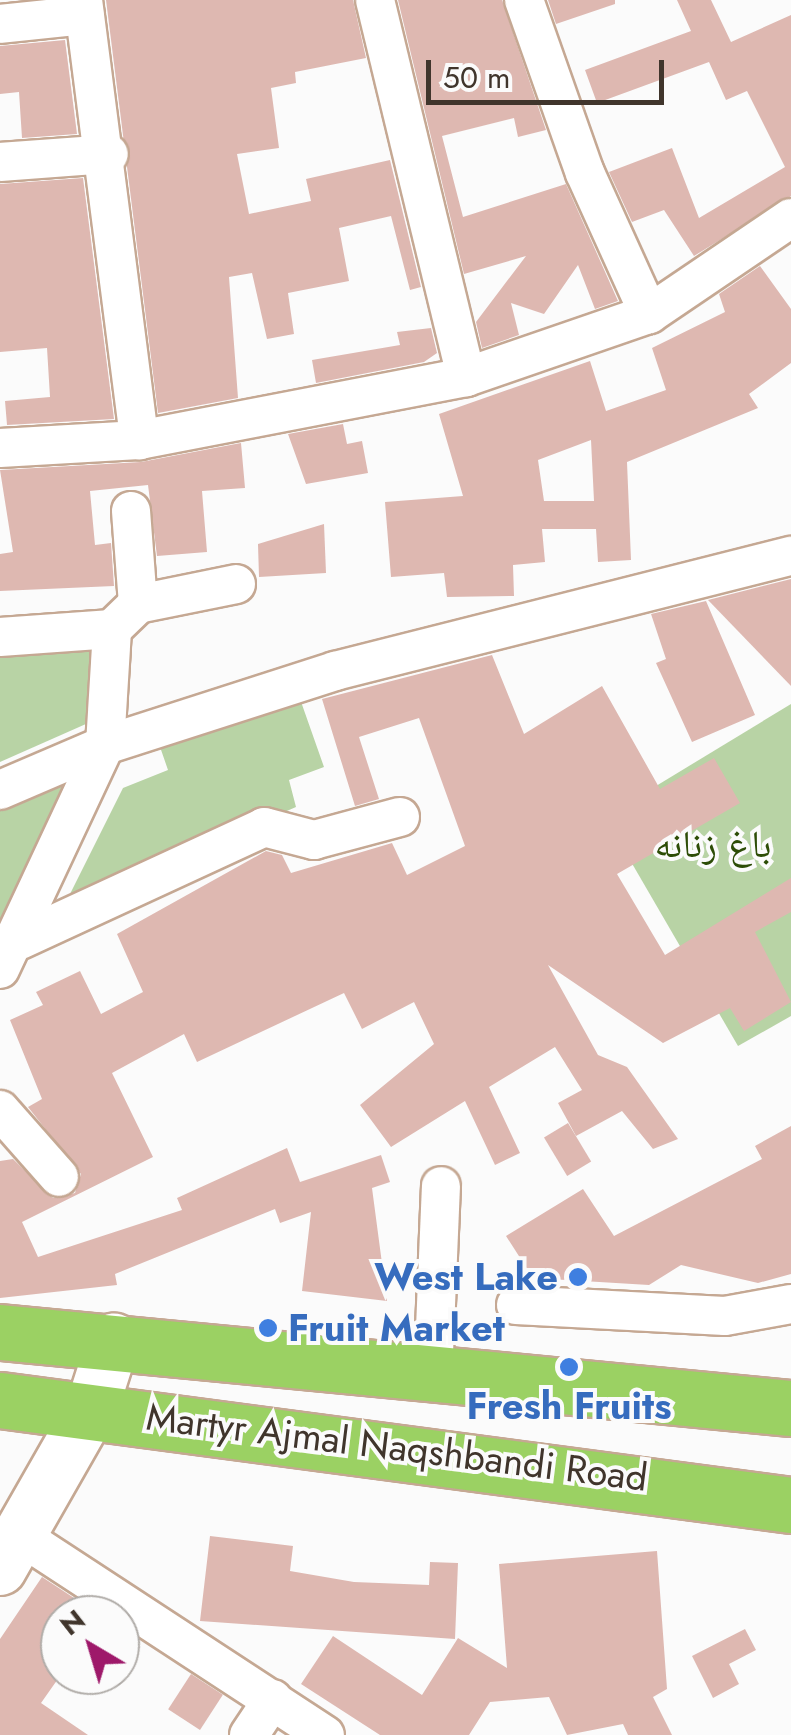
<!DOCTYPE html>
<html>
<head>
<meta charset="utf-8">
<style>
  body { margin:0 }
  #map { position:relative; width:791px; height:1735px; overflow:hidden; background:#fbfbfb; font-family:Jost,"Noto Naskh Arabic",sans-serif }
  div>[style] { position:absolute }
  .green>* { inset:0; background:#b8d3a5 }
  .building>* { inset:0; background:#deb8b1; transform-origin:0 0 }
  .roads { filter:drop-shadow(2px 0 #c5a893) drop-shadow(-2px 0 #c5a893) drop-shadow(0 2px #c5a893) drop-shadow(0 -2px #c5a893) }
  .street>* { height:38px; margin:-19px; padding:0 19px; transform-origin:19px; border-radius:19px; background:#fff }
  .secondary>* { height:52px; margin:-26px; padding:0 26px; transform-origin:26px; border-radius:26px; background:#fff }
  .highway>* { height:55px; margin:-27.5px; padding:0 27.5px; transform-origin:27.5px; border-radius:27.5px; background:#9bd163 }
  .dots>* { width:28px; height:28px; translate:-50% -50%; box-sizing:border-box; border:5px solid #fbfbfb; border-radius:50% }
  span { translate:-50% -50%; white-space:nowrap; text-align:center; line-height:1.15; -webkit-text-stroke:8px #fbfbfb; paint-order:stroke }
  .park-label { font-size:38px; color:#2d4d07 }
  .shop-label { font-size:38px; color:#366cbe; font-weight:700 }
  .right { translate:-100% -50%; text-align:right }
  .left { translate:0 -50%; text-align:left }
  .street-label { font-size:38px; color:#40352c }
  .north { position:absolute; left:40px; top:1595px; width:100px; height:100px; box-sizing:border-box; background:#fbfbfb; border:2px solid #b0aca8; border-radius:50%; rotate:322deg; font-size:28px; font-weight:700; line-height:40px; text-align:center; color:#40352c }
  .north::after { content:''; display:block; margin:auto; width:35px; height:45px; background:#9e196a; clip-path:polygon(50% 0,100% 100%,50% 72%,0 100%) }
  .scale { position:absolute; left:426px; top:60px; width:238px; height:45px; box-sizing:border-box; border:5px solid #40352c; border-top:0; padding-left:12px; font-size:30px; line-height:35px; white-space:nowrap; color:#40352c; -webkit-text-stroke:8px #fbfbfb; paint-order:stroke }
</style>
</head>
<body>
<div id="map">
  <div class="green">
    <div style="clip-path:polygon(108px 643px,104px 716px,0 762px,0 654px)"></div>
    <div style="clip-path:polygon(299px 696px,324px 767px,289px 780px,296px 807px,63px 908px,123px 788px,168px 770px,159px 744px)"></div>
    <div style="clip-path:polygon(791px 704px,791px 1016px,738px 1046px,605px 817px)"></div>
    <div style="clip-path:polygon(96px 765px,0 937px,0 807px)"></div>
  </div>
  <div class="building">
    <div style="clip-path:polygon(106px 0,353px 0,366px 58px,295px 72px,296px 83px,271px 88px,279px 148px,237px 154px,249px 214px,311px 201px,306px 179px,390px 160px,421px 287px,410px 290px,391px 216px,339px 228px,349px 281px,288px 293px,294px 334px,267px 339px,252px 273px,229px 277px,238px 398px,158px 413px)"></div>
    <div style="clip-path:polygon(398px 0,502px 0,546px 130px,518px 137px,514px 118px,442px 136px,463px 217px,566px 184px,618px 301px,595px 309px,578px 265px,544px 314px,511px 303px,519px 335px,482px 348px,476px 322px,526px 256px,464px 274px)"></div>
    <div style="clip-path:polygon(548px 0,615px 0,615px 4px,556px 24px)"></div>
    <div style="clip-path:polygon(677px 0,711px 0,731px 42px,791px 15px,791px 196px,694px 256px,664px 210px,632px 222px,609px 172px,672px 148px,699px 218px,785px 167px,747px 91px,726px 100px,709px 62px,597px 103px,585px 70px,691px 31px)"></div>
    <div style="clip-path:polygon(65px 40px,77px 134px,22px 138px,19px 92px,0 94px,0 46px)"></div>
    <div style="clip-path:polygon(83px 178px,114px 419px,7px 425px,5px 401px,50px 397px,47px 348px,0 352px,0 184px)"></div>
    <div style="clip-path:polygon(evenodd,760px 266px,791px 309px,791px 363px,749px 394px,758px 408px,627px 462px,631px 560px,598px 562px,596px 529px,542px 529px,545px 562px,513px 565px,514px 596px,447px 597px,444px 573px,391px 577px,385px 502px,463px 496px,439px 414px,590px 361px,606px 411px,666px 390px,652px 348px,725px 312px,719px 294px,760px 266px,591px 440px,594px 501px,544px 501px,538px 460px,591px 440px)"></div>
    <div style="clip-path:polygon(431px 328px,437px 353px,424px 362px,316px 383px,312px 360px,400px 345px,397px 332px)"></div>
    <div style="clip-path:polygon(343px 424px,347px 444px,362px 441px,368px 473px,306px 484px,288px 434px)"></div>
    <div style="clip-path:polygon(241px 443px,245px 488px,202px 491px,207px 552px,157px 556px,148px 485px,90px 491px,95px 545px,111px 543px,114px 586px,0 591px,0 554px,13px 552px,0 470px,141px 462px)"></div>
    <div style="clip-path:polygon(324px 524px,326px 573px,259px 577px,258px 544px)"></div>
    <div style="clip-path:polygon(791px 579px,791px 686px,708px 600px)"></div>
    <div style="clip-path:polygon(706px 601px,755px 715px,692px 742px,656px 663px,666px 659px,651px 614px)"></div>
    <div style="clip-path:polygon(492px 655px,524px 734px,602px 686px,660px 789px,714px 758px,740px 803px,617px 874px,665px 955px,791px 878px,791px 912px,755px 932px,791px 1002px,744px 1031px,730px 1008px,663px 1043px,548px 965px,598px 1055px,627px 1067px,678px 1139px,653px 1149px,622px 1111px,576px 1136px,558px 1103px,582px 1090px,555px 1047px,489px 1087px,520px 1153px,495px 1165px,465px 1101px,391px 1147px,360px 1105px,434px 1044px,414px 1002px,362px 1029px,344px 993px,197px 1062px,184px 1034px,112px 1073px,153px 1157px,22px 1222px,38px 1257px,182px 1210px,177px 1198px,287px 1148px,300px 1182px,381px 1155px,390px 1182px,372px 1188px,387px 1301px,302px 1291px,311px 1212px,280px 1223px,275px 1209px,115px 1274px,117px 1285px,0 1298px,0 1161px,13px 1159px,53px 1198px,75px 1193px,81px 1174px,28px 1107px,42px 1099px,10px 1020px,43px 1005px,36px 992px,80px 971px,101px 1014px,143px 992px,117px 934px,266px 851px,282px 855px,291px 873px,392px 843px,407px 875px,465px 846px,419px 718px,359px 737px,379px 799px,355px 806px,322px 699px)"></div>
    <div style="left:568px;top:1123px;width:45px;height:28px;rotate:59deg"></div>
    <div style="clip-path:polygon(791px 1126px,791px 1274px,758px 1283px,681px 1265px,649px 1285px,533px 1278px,506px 1236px,583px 1189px,614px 1236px,762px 1159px,755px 1146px)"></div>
    <div style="clip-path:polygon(210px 1536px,293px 1546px,290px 1571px,354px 1582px,429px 1585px,430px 1562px,458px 1563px,455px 1639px,200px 1621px)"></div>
    <div style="clip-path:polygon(657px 1551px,667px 1689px,653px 1697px,672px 1735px,628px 1735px,623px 1724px,567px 1735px,549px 1697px,490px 1702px,469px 1735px,380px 1735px,301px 1684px,333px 1636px,422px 1695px,458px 1638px,507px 1668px,499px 1564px)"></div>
    <div style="clip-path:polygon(42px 1577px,100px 1615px,60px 1615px,60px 1676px,41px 1703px,88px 1735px,0 1735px,0 1639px)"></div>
    <div style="clip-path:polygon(745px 1629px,756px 1650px,729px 1664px,739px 1684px,713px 1698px,692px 1656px)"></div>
    <div style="left:191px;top:1674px;width:38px;height:42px;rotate:33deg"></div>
  </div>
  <div class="roads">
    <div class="street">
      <div style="left:83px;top:0;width:444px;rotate:82.7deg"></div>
      <div style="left:375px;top:0;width:388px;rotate:76.4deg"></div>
      <div style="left:524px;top:0;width:183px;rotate:70.6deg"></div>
      <div style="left:585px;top:173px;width:155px;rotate:65.6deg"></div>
      <div style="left:0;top:24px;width:85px;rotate:-6deg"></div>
      <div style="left:0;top:162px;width:109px;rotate:-4.2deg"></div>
      <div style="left:0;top:448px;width:139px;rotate:-3.3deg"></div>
      <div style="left:139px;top:440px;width:333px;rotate:-10.9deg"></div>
      <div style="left:466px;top:377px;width:194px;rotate:-19deg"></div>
      <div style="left:649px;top:314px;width:171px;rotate:-34.1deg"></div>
      <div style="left:131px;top:511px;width:93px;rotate:85.7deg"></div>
      <div style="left:0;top:637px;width:112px;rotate:-4.1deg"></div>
      <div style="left:112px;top:629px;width:36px;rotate:-44deg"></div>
      <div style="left:138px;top:604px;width:100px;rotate:-11.5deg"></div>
      <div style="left:0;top:790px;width:114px;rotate:-23.2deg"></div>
      <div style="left:105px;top:745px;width:242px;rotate:-17.8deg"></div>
      <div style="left:335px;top:671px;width:470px;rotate:-14.2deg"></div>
      <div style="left:20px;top:940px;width:269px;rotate:-24.8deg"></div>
      <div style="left:264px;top:827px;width:52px;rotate:14.6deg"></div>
      <div style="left:314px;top:840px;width:89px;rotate:-15deg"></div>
      <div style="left:0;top:969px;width:247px;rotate:-64.9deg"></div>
      <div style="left:105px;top:745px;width:116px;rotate:-86.5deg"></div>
      <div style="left:0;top:1110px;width:89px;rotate:48.6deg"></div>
      <div style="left:516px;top:1305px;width:209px;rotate:3deg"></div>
      <div style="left:725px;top:1316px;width:67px;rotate:-10.3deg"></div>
      <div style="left:433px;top:1376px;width:190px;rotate:-87.6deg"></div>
      <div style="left:22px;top:1537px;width:362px;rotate:33.2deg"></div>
      <div style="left:249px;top:1735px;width:43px;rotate:-56.3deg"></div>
    </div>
    <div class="secondary">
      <div style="left:0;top:1569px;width:185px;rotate:-60.3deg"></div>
      <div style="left:92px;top:1408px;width:72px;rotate:-72.3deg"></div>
    </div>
    <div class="highway">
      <div style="left:0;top:1332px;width:795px;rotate:5.49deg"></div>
      <div style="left:0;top:1400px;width:798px;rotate:7.56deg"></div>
    </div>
  </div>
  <div class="dots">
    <div style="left:578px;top:1277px;background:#3f7fe0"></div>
    <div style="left:268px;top:1328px;background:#3f7fe0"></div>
    <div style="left:569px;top:1367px;background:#3f7fe0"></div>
  </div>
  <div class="park-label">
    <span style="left:713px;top:844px">باغ زنانه</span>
  </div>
  <div class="shop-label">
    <span class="right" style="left:558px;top:1277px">West Lake</span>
    <span class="left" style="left:288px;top:1328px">Fruit Market</span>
    <span style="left:569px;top:1406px">Fresh Fruits</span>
  </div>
  <div class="street-label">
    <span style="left:397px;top:1447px;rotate:7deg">Martyr Ajmal Naqshbandi Road</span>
  </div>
  <div class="north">N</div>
  <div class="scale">50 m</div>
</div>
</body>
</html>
